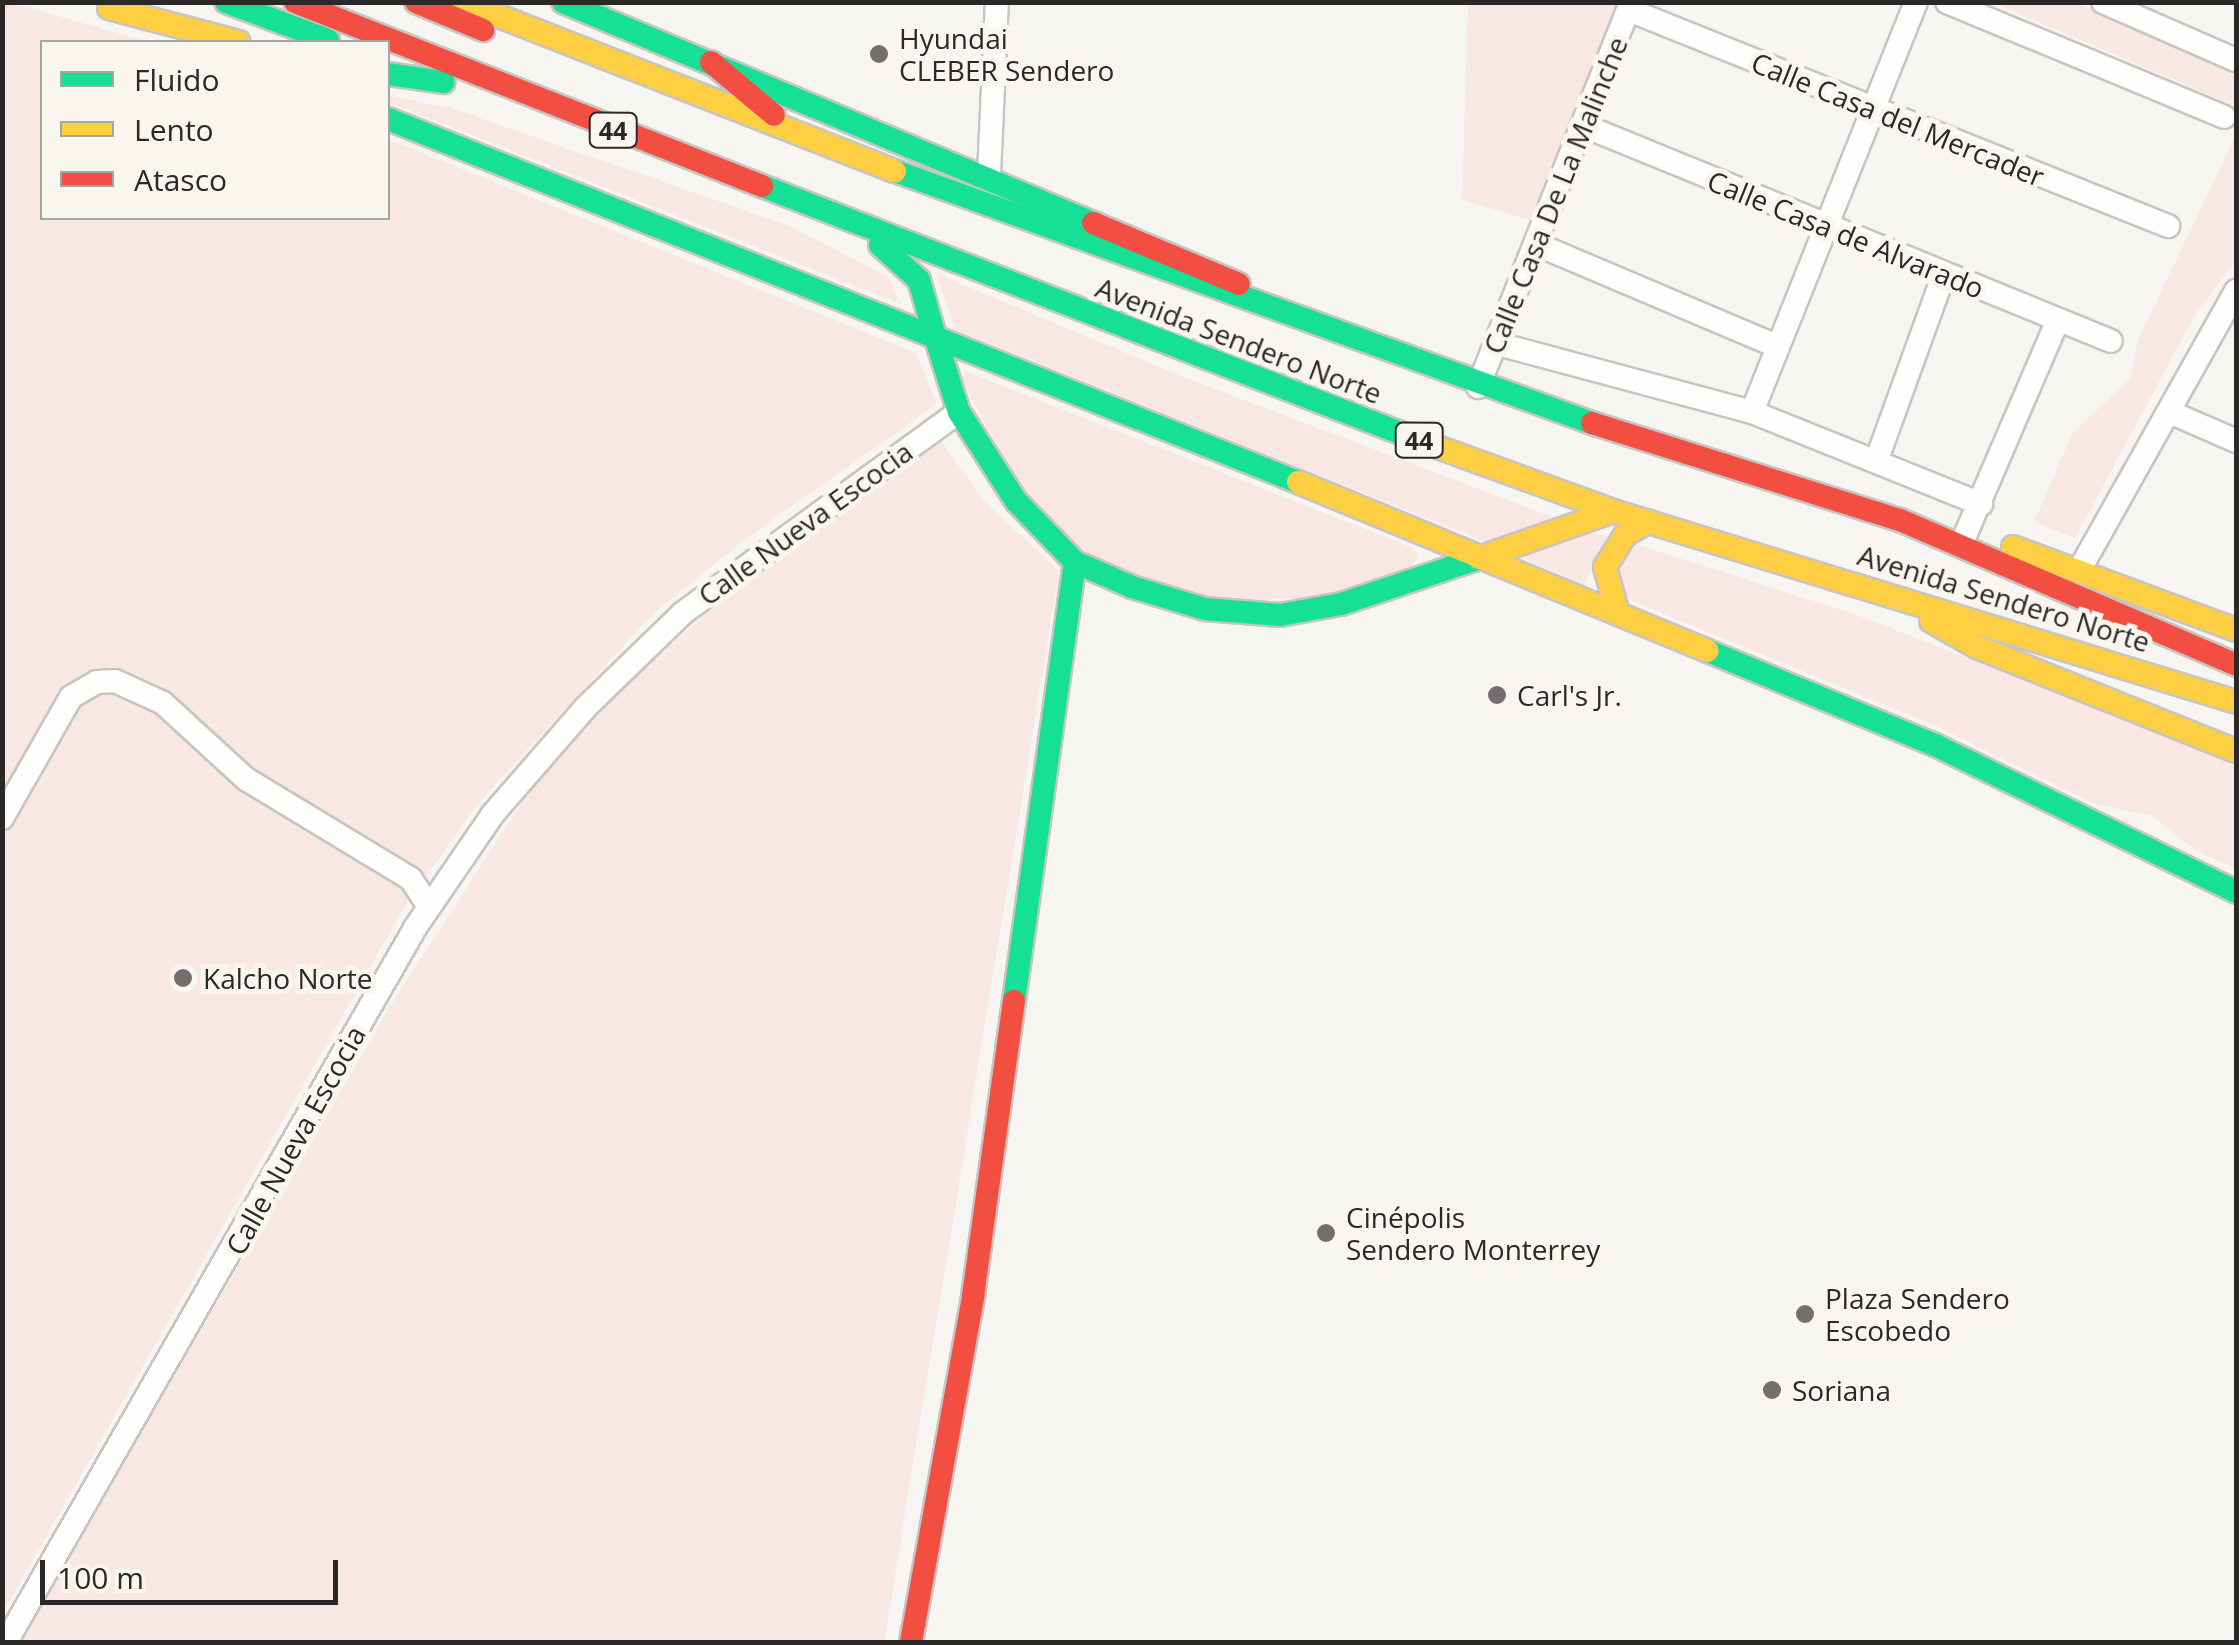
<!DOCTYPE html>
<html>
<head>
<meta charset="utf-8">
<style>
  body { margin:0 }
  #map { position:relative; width:2239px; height:1645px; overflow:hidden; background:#f7f5f2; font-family:"Open Sans",sans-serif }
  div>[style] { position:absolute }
  .green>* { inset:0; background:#f8e7e3 }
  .roads { filter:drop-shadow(2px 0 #c6c5c2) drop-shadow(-2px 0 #c6c5c2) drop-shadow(0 2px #c6c5c2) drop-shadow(0 -2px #c6c5c2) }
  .street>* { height:22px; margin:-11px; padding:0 11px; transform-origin:11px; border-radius:11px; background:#fefefd }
  .fast>* { height:22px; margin:-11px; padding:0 11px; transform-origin:11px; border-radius:11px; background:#16e098 }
  .slow>* { height:22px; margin:-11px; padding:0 11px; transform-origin:11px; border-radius:11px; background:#ffcf43 }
  .jam>* { height:22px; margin:-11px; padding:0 11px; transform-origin:11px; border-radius:11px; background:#f24e42 }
  .dots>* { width:28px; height:28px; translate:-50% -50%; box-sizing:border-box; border:5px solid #f9f6f0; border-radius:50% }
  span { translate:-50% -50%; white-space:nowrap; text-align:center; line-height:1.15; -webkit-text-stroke:10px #f9f6f0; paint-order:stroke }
  .shield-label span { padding:2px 8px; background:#f9f6f0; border:2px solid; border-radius:8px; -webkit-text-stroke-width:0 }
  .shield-label { font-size:25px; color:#2a2927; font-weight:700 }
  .poi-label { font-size:28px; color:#2a2927 }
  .left { translate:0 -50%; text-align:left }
  .street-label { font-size:28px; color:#2a2927 }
  .frame { position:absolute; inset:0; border:5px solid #2a2927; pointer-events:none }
  .legend { position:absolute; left:40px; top:40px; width:350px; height:180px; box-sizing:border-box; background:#f9f6f0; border:2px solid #a6a4a0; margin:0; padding:12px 18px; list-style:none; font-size:30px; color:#2a2927 }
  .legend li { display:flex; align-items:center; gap:20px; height:50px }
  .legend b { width:50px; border:2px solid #a6a4a0 }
  .scale { position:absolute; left:40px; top:1560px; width:298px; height:45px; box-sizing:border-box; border:5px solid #2a2927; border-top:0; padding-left:12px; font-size:30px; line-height:35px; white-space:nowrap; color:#2a2927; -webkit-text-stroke:8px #f9f6f0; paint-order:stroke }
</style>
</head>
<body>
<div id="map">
  <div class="green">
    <div style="clip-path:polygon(8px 2px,150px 42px,42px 42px,42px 218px,388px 218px,388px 139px,916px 353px,937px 404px,748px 537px,655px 612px,478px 803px,405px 906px,3px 1612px,2px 3px)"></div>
    <div style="clip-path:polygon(1468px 3px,1616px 3px,1534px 221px,1462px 200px)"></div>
    <div style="clip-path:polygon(1994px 3px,2077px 3px,2236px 68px,2236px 106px)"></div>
    <div style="clip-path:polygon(388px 96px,451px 108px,790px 226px,888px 277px,901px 304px,388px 102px)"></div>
    <div style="clip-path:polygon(2236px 135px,2236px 260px,2195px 315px,2075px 538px,2034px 522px,2073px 432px,2130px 379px,2138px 340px)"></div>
    <div style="clip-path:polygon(937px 274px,1181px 376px,1555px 518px,1486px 542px,955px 329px)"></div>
    <div style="clip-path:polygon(965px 371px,1411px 547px,1419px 555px,1412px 566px,1317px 597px,1259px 600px,1187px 594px,1127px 575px,1065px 539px,1024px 495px,962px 381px)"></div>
    <div style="clip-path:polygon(942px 442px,983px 500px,1059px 571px,884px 1642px,18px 1642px,399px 992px,531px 789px,607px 702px,719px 602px,836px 510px)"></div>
    <div style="clip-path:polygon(1587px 532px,1607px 536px,1584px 586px,1510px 552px)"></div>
    <div style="clip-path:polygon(1638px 545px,1854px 614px,2236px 763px,2236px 869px,2195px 850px,2151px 815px,2097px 805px,1936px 726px,1618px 595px,1622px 555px)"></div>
  </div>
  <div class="roads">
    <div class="street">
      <div style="left:1947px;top:2px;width:300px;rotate:22.5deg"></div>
      <div style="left:2103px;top:2px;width:145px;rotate:23.6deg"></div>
      <div style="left:1629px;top:10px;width:581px;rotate:21.84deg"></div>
      <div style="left:1582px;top:125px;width:571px;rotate:22.21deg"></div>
      <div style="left:989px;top:175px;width:173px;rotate:-87.4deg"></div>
      <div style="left:1536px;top:244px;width:261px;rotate:23deg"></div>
      <div style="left:1498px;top:344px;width:263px;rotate:15deg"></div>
      <div style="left:1752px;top:412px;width:247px;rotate:21.9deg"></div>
      <div style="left:1478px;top:387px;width:414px;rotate:-68.3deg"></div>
      <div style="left:1752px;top:412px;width:442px;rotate:-68.2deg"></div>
      <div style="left:2172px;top:413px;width:70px;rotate:23.6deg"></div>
      <div style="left:1877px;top:459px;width:197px;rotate:-70.1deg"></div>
      <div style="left:1961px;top:545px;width:245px;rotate:-66.7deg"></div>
      <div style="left:2080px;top:569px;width:319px;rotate:-60.7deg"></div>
      <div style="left:2px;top:818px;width:139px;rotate:-60.3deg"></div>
      <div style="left:71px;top:697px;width:30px;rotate:-30deg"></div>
      <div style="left:97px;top:682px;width:18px;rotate:-3deg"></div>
      <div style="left:115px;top:681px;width:53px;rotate:24.6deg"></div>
      <div style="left:163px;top:703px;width:113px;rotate:42.5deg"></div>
      <div style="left:246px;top:779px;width:193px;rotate:31.2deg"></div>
      <div style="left:411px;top:879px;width:33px;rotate:57deg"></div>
      <div style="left:6px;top:1642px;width:823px;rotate:-60.19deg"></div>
      <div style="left:415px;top:928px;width:138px;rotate:-55.6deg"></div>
      <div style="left:493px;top:814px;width:140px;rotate:-49deg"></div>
      <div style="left:585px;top:708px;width:136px;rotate:-44.1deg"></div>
      <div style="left:683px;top:613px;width:341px;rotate:-36.1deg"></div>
    </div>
    <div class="fast">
      <div style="left:226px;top:2px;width:109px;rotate:20.4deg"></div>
      <div style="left:563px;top:2px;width:574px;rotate:22.64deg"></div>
      <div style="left:388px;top:74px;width:56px;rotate:8.3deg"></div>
      <div style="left:388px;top:119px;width:980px;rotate:21.75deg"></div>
      <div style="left:895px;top:171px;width:741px;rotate:19.88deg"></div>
      <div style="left:762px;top:186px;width:707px;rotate:21.15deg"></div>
      <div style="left:880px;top:245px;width:52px;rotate:41.9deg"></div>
      <div style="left:919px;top:280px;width:58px;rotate:74.1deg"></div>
      <div style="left:935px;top:336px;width:80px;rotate:72.5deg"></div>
      <div style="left:959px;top:412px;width:106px;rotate:57.4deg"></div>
      <div style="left:1016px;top:501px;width:85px;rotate:46deg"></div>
      <div style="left:1075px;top:562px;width:62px;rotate:23.7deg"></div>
      <div style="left:1132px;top:587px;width:76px;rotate:16.8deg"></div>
      <div style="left:1205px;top:609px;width:75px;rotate:4.6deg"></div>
      <div style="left:1280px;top:615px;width:62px;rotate:-10.2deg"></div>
      <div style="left:1341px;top:604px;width:145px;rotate:-18.4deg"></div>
      <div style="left:1708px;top:651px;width:246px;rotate:22.5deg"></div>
      <div style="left:1935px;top:745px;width:335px;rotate:26deg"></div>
      <div style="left:1014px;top:1001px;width:443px;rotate:-82.1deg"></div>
    </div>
    <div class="slow">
      <div style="left:463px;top:2px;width:464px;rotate:21.4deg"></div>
      <div style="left:109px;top:8px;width:134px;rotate:14.7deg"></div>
      <div style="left:1421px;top:441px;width:204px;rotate:20deg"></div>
      <div style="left:1613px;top:511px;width:652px;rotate:17.04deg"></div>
      <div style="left:1298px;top:482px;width:443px;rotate:22.4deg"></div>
      <div style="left:2013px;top:547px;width:238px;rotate:20.4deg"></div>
      <div style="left:1479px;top:558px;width:142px;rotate:-19.3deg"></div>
      <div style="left:1618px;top:614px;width:49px;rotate:-105.5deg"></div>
      <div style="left:1605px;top:567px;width:38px;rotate:-58deg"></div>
      <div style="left:1625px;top:535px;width:27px;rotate:-31deg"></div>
      <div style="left:1931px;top:621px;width:53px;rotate:29.5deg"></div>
      <div style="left:1977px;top:647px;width:279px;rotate:21.9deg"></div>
    </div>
    <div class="jam">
      <div style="left:295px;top:2px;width:502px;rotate:21.5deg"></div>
      <div style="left:416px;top:2px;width:73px;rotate:22.7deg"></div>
      <div style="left:711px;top:62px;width:82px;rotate:40.1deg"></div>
      <div style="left:1093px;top:223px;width:158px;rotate:22.7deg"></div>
      <div style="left:1592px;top:423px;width:323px;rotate:17.5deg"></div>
      <div style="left:1900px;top:520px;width:366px;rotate:23.3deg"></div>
      <div style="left:911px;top:1642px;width:352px;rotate:-79.8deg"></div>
      <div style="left:973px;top:1296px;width:298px;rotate:-82.1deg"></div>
    </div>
  </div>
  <div class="dots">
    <div style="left:879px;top:54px;background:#72706e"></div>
    <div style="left:1497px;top:695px;background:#72706e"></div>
    <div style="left:183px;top:978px;background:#72706e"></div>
    <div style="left:1326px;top:1233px;background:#72706e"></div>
    <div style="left:1805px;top:1314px;background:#72706e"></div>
    <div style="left:1772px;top:1390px;background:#72706e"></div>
  </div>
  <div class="shield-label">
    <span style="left:613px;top:130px">44</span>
    <span style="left:1419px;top:440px">44</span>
  </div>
  <div class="poi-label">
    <span class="left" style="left:899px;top:54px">Hyundai<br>CLEBER Sendero</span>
    <span class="left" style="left:1517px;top:695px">Carl's Jr.</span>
    <span class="left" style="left:203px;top:978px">Kalcho Norte</span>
    <span class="left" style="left:1346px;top:1233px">Cinépolis<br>Sendero Monterrey</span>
    <span class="left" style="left:1825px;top:1314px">Plaza Sendero<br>Escobedo</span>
    <span class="left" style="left:1792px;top:1390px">Soriana</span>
  </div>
  <div class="street-label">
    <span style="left:1898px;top:119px;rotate:22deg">Calle Casa del Mercader</span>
    <span style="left:1555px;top:195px;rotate:-68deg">Calle Casa De La Malinche</span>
    <span style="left:1846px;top:234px;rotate:22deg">Calle Casa de Alvarado</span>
    <span style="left:1239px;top:340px;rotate:21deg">Avenida Sendero Norte</span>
    <span style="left:805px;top:523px;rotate:-36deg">Calle Nueva Escocia</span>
    <span style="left:2004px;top:598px;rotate:17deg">Avenida Sendero Norte</span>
    <span style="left:295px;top:1140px;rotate:-61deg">Calle Nueva Escocia</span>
  </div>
  <div class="frame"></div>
  <ul class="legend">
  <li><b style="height:12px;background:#16e098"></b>Fluido</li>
  <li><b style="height:12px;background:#ffcf43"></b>Lento</li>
  <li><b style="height:12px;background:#f24e42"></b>Atasco</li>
  </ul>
  <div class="scale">100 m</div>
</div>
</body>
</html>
